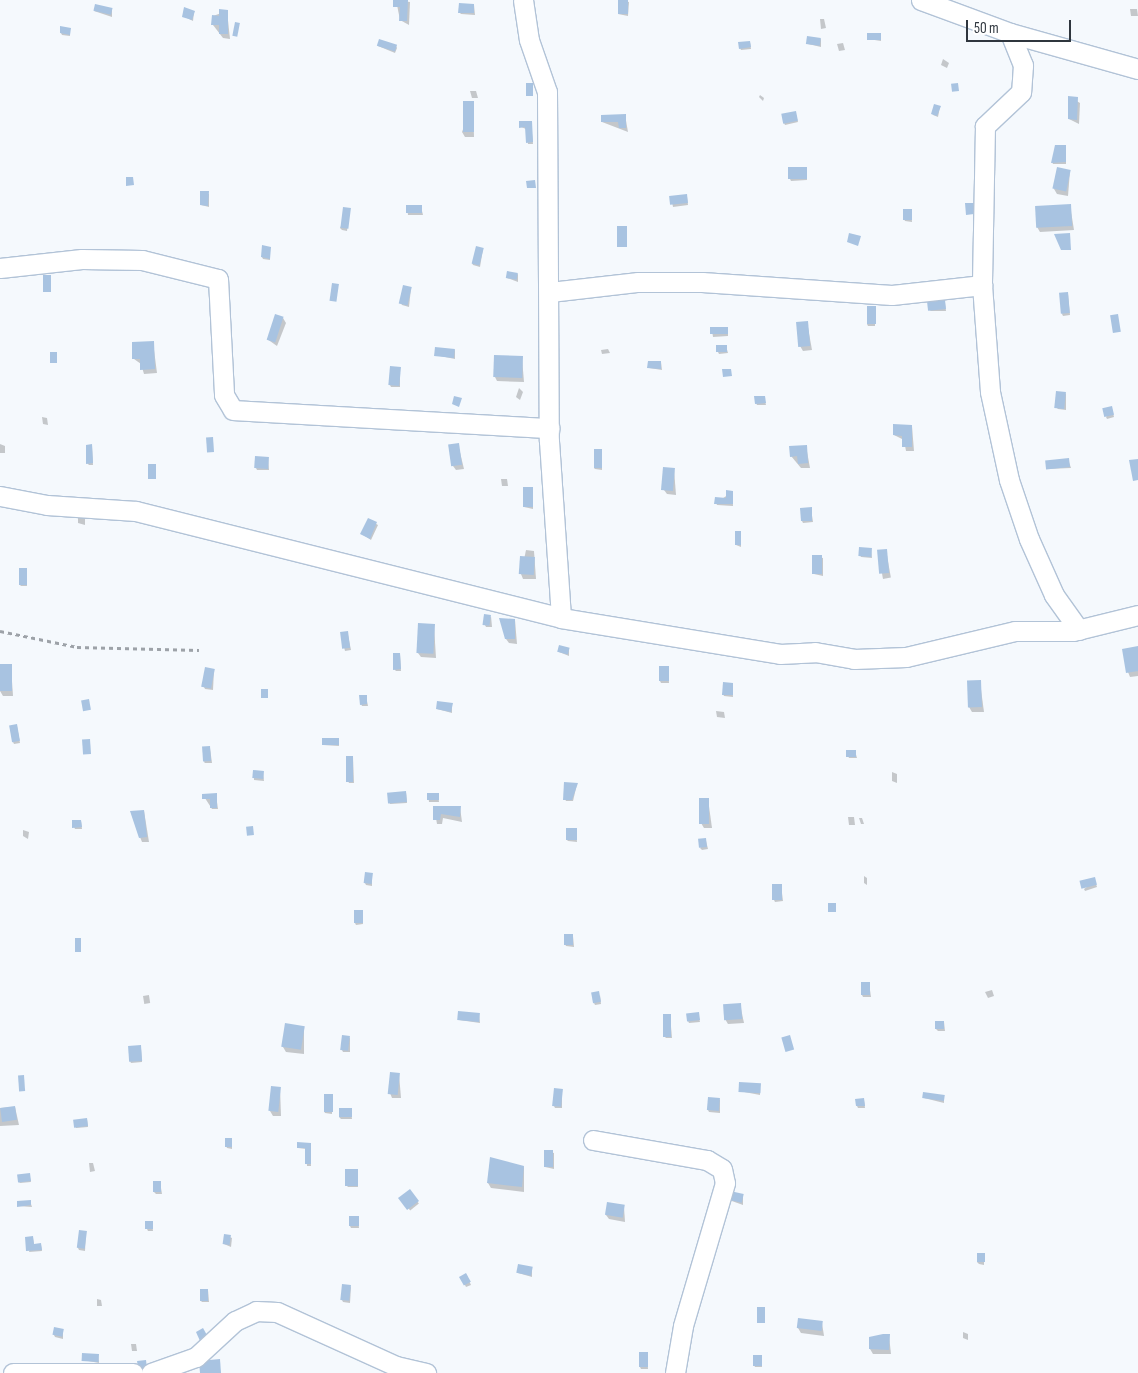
<!DOCTYPE html>
<html>
<head>
<meta charset="utf-8">
<style>
  body { margin:0 }
  #map { position:relative; width:1138px; height:1373px; overflow:hidden; background:#f5f9fd; font-family:"Sofia Sans Condensed",sans-serif }
  div>[style] { position:absolute }
  .shadow>* { inset:0; background:#0003; transform-origin:0 0 }
  .building>* { inset:0; background:#a8c3e1; transform-origin:0 0 }
  .path>* { height:2.5px; margin-top:-1.25px; transform-origin:0; background:repeating-linear-gradient(90deg,#9da2a8 0 4px,transparent 0 8px) }
  .roads { filter:drop-shadow(1px 0 #b2c3d7) drop-shadow(-1px 0 #b2c3d7) drop-shadow(0 1px #b2c3d7) drop-shadow(0 -1px #b2c3d7) }
  .minor>* { height:19px; margin:-9.5px; padding:0 9.5px; transform-origin:9.5px; border-radius:9.5px; background:#fff }
  span { translate:-50% -50%; white-space:nowrap; text-align:center; line-height:1.15; -webkit-text-stroke:4.5px #fff; paint-order:stroke }
  .scale { position:absolute; left:966px; top:20px; width:105px; height:22px; box-sizing:border-box; border:2px solid #2f363e; border-top:0; padding-left:6px; font-size:15px; line-height:18px; white-space:nowrap; color:#2f363e; -webkit-text-stroke:4px #fff; paint-order:stroke }
</style>
</head>
<body>
<div id="map">
  <div class="shadow">
    <div style="clip-path:polygon(396px 0,410px 2px,409px 25px,400px 20px)"></div>
    <div style="clip-path:polygon(620px 0,629px 2px,628px 16px,618px 14px)"></div>
    <div style="clip-path:polygon(474px 5px,475px 15px,461px 14px,460px 13px)"></div>
    <div style="clip-path:polygon(112px 9px,112px 17px,94px 11px)"></div>
    <div style="clip-path:polygon(1130px 9px,1137px 9px,1138px 16px,1131px 16px)"></div>
    <div style="clip-path:polygon(227px 11px,230px 39px,223px 38px,213px 25px,213px 16px)"></div>
    <div style="clip-path:polygon(194px 12px,193px 21px,183px 16px)"></div>
    <div style="clip-path:polygon(820px 19px,824px 19px,826px 28px,821px 29px)"></div>
    <div style="clip-path:polygon(70px 29px,70px 36px,62px 35px,61px 33px)"></div>
    <div style="clip-path:polygon(881px 36px,881px 41px,868px 39px)"></div>
    <div style="clip-path:polygon(821px 39px,821px 47px,808px 44px)"></div>
    <div style="clip-path:polygon(750px 42px,751px 49px,741px 50px,740px 48px)"></div>
    <div style="clip-path:polygon(843px 43px,845px 50px,839px 51px,837px 44px)"></div>
    <div style="clip-path:polygon(378px 46px,396px 46px,397px 48px,395px 53px)"></div>
    <div style="clip-path:polygon(943px 59px,949px 63px,947px 68px,941px 65px)"></div>
    <div style="clip-path:polygon(470px 91px,476px 91px,478px 98px,472px 98px)"></div>
    <div style="clip-path:polygon(760px 95px,764px 98px,763px 101px,759px 97px)"></div>
    <div style="clip-path:polygon(1070px 97px,1080px 103px,1079px 124px,1069px 119px)"></div>
    <div style="clip-path:polygon(473px 102px,474px 137px,465px 137px,462px 132px)"></div>
    <div style="clip-path:polygon(940px 107px,938px 117px,933px 115px,932px 113px)"></div>
    <div style="clip-path:polygon(625px 115px,628px 132px,602px 122px)"></div>
    <div style="clip-path:polygon(796px 115px,798px 122px,785px 125px,784px 123px)"></div>
    <div style="clip-path:polygon(531px 122px,533px 144px,528px 144px,526px 129px,521px 127px)"></div>
    <div style="clip-path:polygon(1066px 148px,1066px 164px,1053px 164px,1052px 162px)"></div>
    <div style="clip-path:polygon(806px 169px,807px 180px,791px 181px,790px 179px)"></div>
    <div style="clip-path:polygon(1070px 171px,1068px 196px,1057px 194px,1054px 189px)"></div>
    <div style="clip-path:polygon(201px 192px,209px 194px,209px 207px,201px 205px)"></div>
    <div style="clip-path:polygon(671px 197px,687px 197px,688px 205px,673px 207px)"></div>
    <div style="clip-path:polygon(1070px 205px,1074px 230px,1040px 232px,1037px 227px)"></div>
    <div style="clip-path:polygon(407px 207px,421px 207px,423px 215px,408px 215px)"></div>
    <div style="clip-path:polygon(350px 209px,347px 231px,342px 230px,340px 228px)"></div>
    <div style="clip-path:polygon(911px 210px,912px 222px,905px 221px,904px 219px)"></div>
    <div style="clip-path:polygon(270px 248px,270px 260px,263px 259px,262px 257px)"></div>
    <div style="clip-path:polygon(483px 249px,480px 267px,473px 265px,472px 263px)"></div>
    <div style="clip-path:polygon(518px 274px,518px 282px,507px 278px)"></div>
    <div style="clip-path:polygon(411px 288px,409px 307px,402px 305px,401px 303px)"></div>
    <div style="clip-path:polygon(1068px 294px,1070px 315px,1063px 316px,1062px 314px)"></div>
    <div style="clip-path:polygon(945px 303px,946px 311px,929px 311px)"></div>
    <div style="clip-path:polygon(875px 307px,875px 326px,868px 326px,867px 324px)"></div>
    <div style="clip-path:polygon(283px 318px,286px 323px,277px 346px,267px 339px)"></div>
    <div style="clip-path:polygon(807px 322px,812px 350px,803px 351px,800px 346px)"></div>
    <div style="clip-path:polygon(712px 330px,728px 331px,728px 336px,713px 337px)"></div>
    <div style="clip-path:polygon(153px 342px,157px 373px,144px 374px,141px 364px,134px 359px,133px 343px)"></div>
    <div style="clip-path:polygon(726px 346px,728px 353px,719px 354px,718px 352px)"></div>
    <div style="clip-path:polygon(608px 349px,610px 353px,602px 354px,601px 350px)"></div>
    <div style="clip-path:polygon(455px 350px,455px 359px,435px 355px)"></div>
    <div style="clip-path:polygon(522px 358px,524px 382px,497px 381px,495px 377px)"></div>
    <div style="clip-path:polygon(661px 362px,662px 370px,649px 368px)"></div>
    <div style="clip-path:polygon(400px 368px,400px 387px,391px 387px,390px 385px)"></div>
    <div style="clip-path:polygon(519px 388px,523px 392px,520px 400px,516px 397px)"></div>
    <div style="clip-path:polygon(1066px 393px,1066px 410px,1058px 409px,1056px 407px)"></div>
    <div style="clip-path:polygon(764px 397px,766px 405px,757px 405px,756px 403px)"></div>
    <div style="clip-path:polygon(1112px 409px,1114px 417px,1107px 419px,1106px 417px)"></div>
    <div style="clip-path:polygon(42px 417px,47px 418px,48px 425px,43px 424px)"></div>
    <div style="clip-path:polygon(912px 426px,914px 451px,906px 451px,904px 440px,894px 435px)"></div>
    <div style="clip-path:polygon(0 444px,5px 446px,5px 453px,0 453px)"></div>
    <div style="clip-path:polygon(458px 444px,464px 469px,456px 470px,453px 466px)"></div>
    <div style="clip-path:polygon(92px 446px,93px 465px,89px 465px,87px 463px)"></div>
    <div style="clip-path:polygon(806px 446px,810px 468px,801px 468px,791px 456px)"></div>
    <div style="clip-path:polygon(602px 451px,602px 470px,595px 469px,594px 468px)"></div>
    <div style="clip-path:polygon(268px 458px,269px 470px,257px 470px,256px 468px)"></div>
    <div style="clip-path:polygon(1068px 459px,1071px 468px,1047px 469px,1046px 462px)"></div>
    <div style="clip-path:polygon(674px 469px,676px 495px,667px 494px,664px 490px)"></div>
    <div style="clip-path:polygon(501px 479px,507px 479px,508px 486px,502px 486px)"></div>
    <div style="clip-path:polygon(524px 488px,533px 490px,533px 509px,524px 507px)"></div>
    <div style="clip-path:polygon(732px 492px,733px 506px,717px 505px,716px 503px)"></div>
    <div style="clip-path:polygon(811px 509px,813px 522px,803px 523px,802px 521px)"></div>
    <div style="clip-path:polygon(78px 511px,85px 513px,85px 525px,78px 523px)"></div>
    <div style="clip-path:polygon(369px 520px,378px 525px,371px 540px,362px 534px)"></div>
    <div style="clip-path:polygon(736px 532px,741px 534px,741px 547px,736px 545px)"></div>
    <div style="clip-path:polygon(871px 549px,872px 558px,861px 557px,860px 555px)"></div>
    <div style="clip-path:polygon(526px 550px,534px 551px,536px 579px,523px 579px,521px 574px)"></div>
    <div style="left:886px;top:550px;width:28px;height:8px;rotate:80deg"></div>
    <div style="clip-path:polygon(814px 556px,823px 558px,823px 576px,814px 574px)"></div>
    <div style="clip-path:polygon(26px 569px,27px 586px,21px 586px,20px 585px)"></div>
    <div style="clip-path:polygon(491px 616px,492px 627px,486px 627px,485px 625px)"></div>
    <div style="clip-path:polygon(515px 620px,517px 644px,509px 643px,506px 639px)"></div>
    <div style="clip-path:polygon(434px 625px,436px 658px,421px 657px,418px 653px)"></div>
    <div style="clip-path:polygon(341px 634px,348px 635px,351px 650px,345px 651px)"></div>
    <div style="clip-path:polygon(1138px 648px,1138px 676px,1130px 677px,1128px 672px)"></div>
    <div style="clip-path:polygon(569px 649px,569px 656px,559px 652px)"></div>
    <div style="clip-path:polygon(400px 654px,401px 671px,396px 671px,394px 669px)"></div>
    <div style="clip-path:polygon(11px 666px,13px 696px,3px 696px,0 691px)"></div>
    <div style="clip-path:polygon(668px 667px,669px 683px,661px 683px,660px 681px)"></div>
    <div style="clip-path:polygon(214px 670px,213px 690px,205px 689px,204px 687px)"></div>
    <div style="clip-path:polygon(980px 682px,984px 712px,972px 712px,969px 707px)"></div>
    <div style="clip-path:polygon(732px 684px,733px 697px,724px 696px,723px 694px)"></div>
    <div style="clip-path:polygon(366px 696px,368px 706px,362px 706px,361px 704px)"></div>
    <div style="clip-path:polygon(452px 704px,452px 713px,437px 709px)"></div>
    <div style="clip-path:polygon(716px 711px,724px 712px,725px 718px,717px 717px)"></div>
    <div style="clip-path:polygon(17px 726px,20px 743px,14px 744px,13px 742px)"></div>
    <div style="clip-path:polygon(338px 739px,339px 746px,323px 745px)"></div>
    <div style="clip-path:polygon(210px 748px,212px 763px,205px 763px,204px 762px)"></div>
    <div style="clip-path:polygon(855px 751px,857px 758px,849px 758px,848px 756px)"></div>
    <div style="clip-path:polygon(353px 757px,354px 783px,349px 783px,348px 781px)"></div>
    <div style="clip-path:polygon(254px 772px,263px 772px,264px 781px,254px 780px)"></div>
    <div style="clip-path:polygon(892px 772px,897px 774px,897px 783px,892px 781px)"></div>
    <div style="clip-path:polygon(577px 784px,573px 801px,566px 801px,565px 799px)"></div>
    <div style="clip-path:polygon(406px 792px,407px 803px,390px 804px,389px 802px)"></div>
    <div style="clip-path:polygon(428px 794px,438px 794px,439px 802px,429px 802px)"></div>
    <div style="clip-path:polygon(203px 795px,216px 795px,218px 809px,212px 809px)"></div>
    <div style="clip-path:polygon(708px 799px,712px 828px,704px 828px,701px 823px)"></div>
    <div style="clip-path:polygon(434px 807px,460px 807px,462px 822px,443px 818px,442px 824px,437px 824px)"></div>
    <div style="clip-path:polygon(144px 811px,149px 842px,142px 842px,140px 837px)"></div>
    <div style="clip-path:polygon(848px 817px,854px 817px,855px 825px,849px 825px)"></div>
    <div style="clip-path:polygon(859px 818px,862px 818px,864px 824px,861px 824px)"></div>
    <div style="clip-path:polygon(81px 821px,82px 829px,75px 829px,74px 827px)"></div>
    <div style="clip-path:polygon(23px 830px,29px 832px,28px 839px,23px 836px)"></div>
    <div style="clip-path:polygon(576px 830px,577px 842px,568px 841px,567px 840px)"></div>
    <div style="clip-path:polygon(706px 841px,708px 849px,702px 850px,700px 848px)"></div>
    <div style="clip-path:polygon(372px 875px,372px 886px,366px 885px,365px 883px)"></div>
    <div style="clip-path:polygon(864px 876px,867px 878px,867px 885px,864px 883px)"></div>
    <div style="clip-path:polygon(1095px 881px,1097px 887px,1085px 891px,1084px 889px)"></div>
    <div style="clip-path:polygon(781px 885px,783px 901px,775px 902px,774px 900px)"></div>
    <div style="clip-path:polygon(362px 911px,363px 924px,356px 925px,355px 923px)"></div>
    <div style="clip-path:polygon(573px 936px,574px 947px,566px 946px,565px 944px)"></div>
    <div style="clip-path:polygon(869px 983px,871px 997px,863px 997px,862px 995px)"></div>
    <div style="clip-path:polygon(992px 990px,994px 996px,988px 998px,985px 992px)"></div>
    <div style="clip-path:polygon(600px 995px,601px 1004px,595px 1005px,594px 1003px)"></div>
    <div style="left:143px;top:996px;width:6px;height:8px;rotate:-9deg"></div>
    <div style="clip-path:polygon(740px 1004px,744px 1023px,728px 1024px,725px 1019px)"></div>
    <div style="clip-path:polygon(698px 1013px,700px 1022px,689px 1023px,688px 1021px)"></div>
    <div style="clip-path:polygon(479px 1014px,480px 1023px,459px 1020px)"></div>
    <div style="clip-path:polygon(670px 1015px,672px 1038px,666px 1038px,665px 1037px)"></div>
    <div style="clip-path:polygon(944px 1022px,945px 1031px,938px 1031px,936px 1029px)"></div>
    <div style="clip-path:polygon(304px 1027px,304px 1054px,286px 1052px,283px 1047px)"></div>
    <div style="clip-path:polygon(350px 1037px,350px 1052px,343px 1052px,342px 1050px)"></div>
    <div style="clip-path:polygon(141px 1049px,142px 1062px,131px 1063px,130px 1061px)"></div>
    <div style="clip-path:polygon(399px 1074px,401px 1098px,392px 1098px,390px 1093px)"></div>
    <div style="clip-path:polygon(760px 1084px,760px 1095px,739px 1091px)"></div>
    <div style="clip-path:polygon(280px 1088px,281px 1116px,273px 1116px,270px 1111px)"></div>
    <div style="clip-path:polygon(562px 1090px,562px 1108px,555px 1108px,554px 1106px)"></div>
    <div style="clip-path:polygon(332px 1095px,332px 1114px,325px 1113px,324px 1111px)"></div>
    <div style="clip-path:polygon(944px 1096px,944px 1103px,924px 1098px)"></div>
    <div style="clip-path:polygon(720px 1099px,720px 1113px,709px 1112px,708px 1110px)"></div>
    <div style="clip-path:polygon(864px 1100px,865px 1108px,858px 1108px,857px 1106px)"></div>
    <div style="clip-path:polygon(15px 1107px,19px 1125px,0 1126px,0 1108px)"></div>
    <div style="clip-path:polygon(351px 1110px,352px 1119px,341px 1119px,339px 1117px)"></div>
    <div style="clip-path:polygon(87px 1119px,88px 1127px,76px 1128px,75px 1126px)"></div>
    <div style="clip-path:polygon(232px 1139px,232px 1149px,227px 1148px,226px 1146px)"></div>
    <div style="clip-path:polygon(310px 1144px,311px 1166px,307px 1166px,306px 1149px,298px 1148px)"></div>
    <div style="clip-path:polygon(545px 1151px,554px 1153px,554px 1169px,545px 1167px)"></div>
    <div style="clip-path:polygon(89px 1163px,93px 1163px,95px 1171px,90px 1172px)"></div>
    <div style="clip-path:polygon(524px 1167px,524px 1192px,491px 1188px,488px 1183px)"></div>
    <div style="clip-path:polygon(357px 1170px,358px 1187px,348px 1187px,347px 1186px)"></div>
    <div style="clip-path:polygon(29px 1174px,31px 1182px,20px 1183px,18px 1181px)"></div>
    <div style="clip-path:polygon(160px 1182px,162px 1194px,156px 1194px,154px 1192px)"></div>
    <div style="left:409px;top:1191px;width:16px;height:11px;rotate:52deg"></div>
    <div style="clip-path:polygon(743px 1195px,743px 1205px,729px 1200px)"></div>
    <div style="clip-path:polygon(30px 1201px,32px 1207px,18px 1206px)"></div>
    <div style="clip-path:polygon(624px 1207px,625px 1222px,609px 1219px,606px 1215px)"></div>
    <div style="clip-path:polygon(358px 1217px,359px 1228px,351px 1228px,350px 1226px)"></div>
    <div style="clip-path:polygon(152px 1222px,153px 1231px,148px 1231px,147px 1229px)"></div>
    <div style="clip-path:polygon(86px 1232px,85px 1251px,79px 1250px,78px 1248px)"></div>
    <div style="clip-path:polygon(225px 1235px,232px 1238px,231px 1247px,224px 1244px)"></div>
    <div style="clip-path:polygon(33px 1238px,34px 1245px,41px 1245px,42px 1251px,29px 1252px)"></div>
    <div style="clip-path:polygon(984px 1254px,984px 1265px,979px 1264px,977px 1262px)"></div>
    <div style="clip-path:polygon(532px 1268px,532px 1277px,518px 1273px)"></div>
    <div style="clip-path:polygon(466px 1274px,471px 1285px,466px 1287px,461px 1277px)"></div>
    <div style="clip-path:polygon(351px 1286px,350px 1303px,343px 1302px,342px 1300px)"></div>
    <div style="clip-path:polygon(208px 1290px,209px 1302px,202px 1302px,201px 1301px)"></div>
    <div style="clip-path:polygon(97px 1299px,101px 1300px,102px 1306px,97px 1306px)"></div>
    <div style="clip-path:polygon(822px 1323px,824px 1336px,801px 1333px,798px 1328px)"></div>
    <div style="clip-path:polygon(63px 1330px,63px 1339px,55px 1337px,54px 1335px)"></div>
    <div style="clip-path:polygon(963px 1332px,968px 1334px,968px 1340px,963px 1338px)"></div>
    <div style="clip-path:polygon(889px 1336px,891px 1354px,873px 1354px,870px 1349px)"></div>
    <div style="clip-path:polygon(131px 1344px,136px 1344px,137px 1351px,132px 1351px)"></div>
    <div style="clip-path:polygon(647px 1354px,648px 1369px,641px 1369px,640px 1367px)"></div>
    <div style="clip-path:polygon(98px 1355px,99px 1363px,83px 1360px)"></div>
    <div style="clip-path:polygon(761px 1356px,762px 1367px,755px 1367px,754px 1365px)"></div>
  </div>
  <div class="building">
    <div style="clip-path:polygon(393px 0,408px 0,407px 21px,399px 21px,400px 7px,393px 7px)"></div>
    <div style="left:618px;top:0;width:10px;height:14px"></div>
    <div style="clip-path:polygon(459px 3px,474px 4px,474px 13px,458px 13px)"></div>
    <div style="left:95px;top:4px;width:18px;height:7px;rotate:13deg"></div>
    <div style="clip-path:polygon(184px 7px,195px 11px,192px 20px,182px 17px)"></div>
    <div style="clip-path:polygon(219px 9px,228px 10px,228px 34px,219px 34px,219px 25px,211px 25px,212px 15px,219px 16px)"></div>
    <div style="left:235px;top:22px;width:5px;height:14px;rotate:11deg"></div>
    <div style="clip-path:polygon(60px 26px,71px 28px,70px 35px,60px 33px)"></div>
    <div style="left:867px;top:33px;width:14px;height:7px"></div>
    <div style="left:807px;top:36px;width:14px;height:8px;rotate:8deg"></div>
    <div style="left:379px;top:39px;width:19px;height:7px;rotate:18deg"></div>
    <div style="clip-path:polygon(750px 41px,751px 47px,739px 49px,738px 42px)"></div>
    <div style="left:526px;top:83px;width:7px;height:13px"></div>
    <div style="left:958px;top:83px;width:8px;height:7px;rotate:83deg"></div>
    <div style="clip-path:polygon(1068px 96px,1078px 97px,1077px 120px,1068px 119px)"></div>
    <div style="left:463px;top:101px;width:11px;height:31px"></div>
    <div style="clip-path:polygon(934px 104px,941px 106px,937px 116px,931px 114px)"></div>
    <div style="left:796px;top:111px;width:10px;height:15px;rotate:79deg"></div>
    <div style="clip-path:polygon(626px 114px,626px 128px,619px 128px,618px 122px,601px 122px,601px 115px)"></div>
    <div style="clip-path:polygon(519px 121px,532px 121px,533px 142px,526px 143px,525px 127px,519px 128px)"></div>
    <div style="clip-path:polygon(1055px 145px,1066px 145px,1066px 162px,1051px 163px)"></div>
    <div style="left:807px;top:167px;width:12px;height:19px;rotate:90deg"></div>
    <div style="left:1057px;top:167px;width:14px;height:22px;rotate:12deg"></div>
    <div style="clip-path:polygon(126px 177px,133px 177px,134px 185px,126px 186px)"></div>
    <div style="clip-path:polygon(535px 180px,536px 188px,527px 188px,526px 181px)"></div>
    <div style="clip-path:polygon(200px 191px,209px 191px,208px 206px,200px 205px)"></div>
    <div style="left:687px;top:194px;width:9px;height:18px;rotate:84deg"></div>
    <div style="clip-path:polygon(965px 203px,974px 203px,974px 214px,966px 215px)"></div>
    <div style="left:1071px;top:204px;width:22px;height:36px;rotate:87deg"></div>
    <div style="left:422px;top:205px;width:8px;height:16px;rotate:90deg"></div>
    <div style="left:343px;top:207px;width:8px;height:21px;rotate:7deg"></div>
    <div style="left:903px;top:209px;width:9px;height:11px"></div>
    <div style="left:617px;top:226px;width:10px;height:21px"></div>
    <div style="clip-path:polygon(849px 233px,861px 236px,858px 246px,847px 242px)"></div>
    <div style="clip-path:polygon(1070px 233px,1071px 250px,1061px 250px,1054px 234px)"></div>
    <div style="clip-path:polygon(262px 245px,271px 247px,270px 259px,261px 257px)"></div>
    <div style="left:476px;top:246px;width:8px;height:18px;rotate:14deg"></div>
    <div style="left:507px;top:271px;width:11px;height:7px;rotate:10deg"></div>
    <div style="left:43px;top:275px;width:8px;height:17px"></div>
    <div style="left:332px;top:283px;width:7px;height:18px;rotate:8deg"></div>
    <div style="left:403px;top:285px;width:9px;height:19px;rotate:13deg"></div>
    <div style="left:1068px;top:292px;width:21px;height:9px;rotate:85deg"></div>
    <div style="left:945px;top:300px;width:9px;height:18px;rotate:84deg"></div>
    <div style="left:867px;top:306px;width:9px;height:18px"></div>
    <div style="left:275px;top:314px;width:9px;height:27px;rotate:18deg"></div>
    <div style="left:1118px;top:314px;width:18px;height:8px;rotate:81deg"></div>
    <div style="left:808px;top:321px;width:25px;height:12px;rotate:85deg"></div>
    <div style="left:728px;top:327px;width:7px;height:18px;rotate:90deg"></div>
    <div style="clip-path:polygon(154px 341px,155px 369px,140px 370px,140px 359px,132px 359px,132px 342px)"></div>
    <div style="left:727px;top:345px;width:7px;height:11px;rotate:90deg"></div>
    <div style="left:435px;top:347px;width:20px;height:9px;rotate:6deg"></div>
    <div style="left:50px;top:352px;width:7px;height:11px"></div>
    <div style="left:494px;top:355px;width:29px;height:22px;rotate:2deg"></div>
    <div style="clip-path:polygon(648px 361px,661px 361px,661px 369px,647px 368px)"></div>
    <div style="left:390px;top:366px;width:11px;height:19px;rotate:5deg"></div>
    <div style="clip-path:polygon(722px 369px,731px 369px,732px 376px,723px 377px)"></div>
    <div style="left:1056px;top:391px;width:10px;height:17px;rotate:6deg"></div>
    <div style="clip-path:polygon(454px 396px,462px 398px,459px 407px,452px 404px)"></div>
    <div style="clip-path:polygon(754px 396px,765px 396px,766px 403px,755px 404px)"></div>
    <div style="left:1112px;top:406px;width:9px;height:10px;rotate:77deg"></div>
    <div style="clip-path:polygon(893px 424px,912px 425px,912px 447px,902px 447px,902px 436px,893px 435px)"></div>
    <div style="left:213px;top:437px;width:15px;height:7px;rotate:86deg"></div>
    <div style="left:459px;top:443px;width:22px;height:11px;rotate:82deg"></div>
    <div style="clip-path:polygon(92px 444px,93px 463px,86px 464px,86px 445px)"></div>
    <div style="clip-path:polygon(807px 445px,808px 463px,798px 464px,797px 456px,790px 457px,789px 446px)"></div>
    <div style="left:594px;top:449px;width:8px;height:19px"></div>
    <div style="left:255px;top:456px;width:14px;height:12px;rotate:4deg"></div>
    <div style="left:1069px;top:458px;width:9px;height:24px;rotate:84deg"></div>
    <div style="clip-path:polygon(1138px 459px,1138px 480px,1133px 481px,1129px 460px)"></div>
    <div style="left:148px;top:464px;width:8px;height:15px"></div>
    <div style="left:663px;top:467px;width:12px;height:23px;rotate:5deg"></div>
    <div style="left:523px;top:487px;width:10px;height:20px"></div>
    <div style="clip-path:polygon(726px 490px,733px 491px,733px 504px,714px 504px,715px 497px,726px 498px)"></div>
    <div style="clip-path:polygon(812px 507px,812px 521px,801px 521px,800px 508px)"></div>
    <div style="clip-path:polygon(368px 518px,377px 522px,370px 539px,360px 534px)"></div>
    <div style="left:735px;top:531px;width:6px;height:14px"></div>
    <div style="left:859px;top:547px;width:13px;height:9px;rotate:4deg"></div>
    <div style="left:887px;top:549px;width:24px;height:10px;rotate:85deg"></div>
    <div style="left:812px;top:555px;width:10px;height:19px"></div>
    <div style="left:520px;top:556px;width:15px;height:18px;rotate:4deg"></div>
    <div style="left:19px;top:568px;width:8px;height:17px"></div>
    <div style="left:484px;top:614px;width:7px;height:11px;rotate:8deg"></div>
    <div style="clip-path:polygon(499px 618px,515px 619px,515px 639px,505px 639px)"></div>
    <div style="left:418px;top:623px;width:17px;height:30px;rotate:3deg"></div>
    <div style="left:348px;top:631px;width:17px;height:8px;rotate:83deg"></div>
    <div style="left:559px;top:645px;width:11px;height:7px;rotate:15deg"></div>
    <div style="clip-path:polygon(1138px 646px,1138px 671px,1126px 673px,1122px 649px)"></div>
    <div style="clip-path:polygon(393px 653px,400px 653px,401px 669px,393px 670px)"></div>
    <div style="left:0;top:664px;width:12px;height:27px"></div>
    <div style="left:659px;top:666px;width:10px;height:15px"></div>
    <div style="left:205px;top:667px;width:10px;height:20px;rotate:11deg"></div>
    <div style="left:981px;top:680px;width:27px;height:14px;rotate:88deg"></div>
    <div style="clip-path:polygon(723px 682px,733px 683px,733px 695px,722px 695px)"></div>
    <div style="left:261px;top:689px;width:7px;height:9px"></div>
    <div style="clip-path:polygon(359px 695px,367px 695px,367px 704px,360px 705px)"></div>
    <div style="left:89px;top:699px;width:11px;height:8px;rotate:80deg"></div>
    <div style="clip-path:polygon(437px 701px,453px 703px,451px 712px,436px 709px)"></div>
    <div style="left:17px;top:724px;width:17px;height:8px;rotate:80deg"></div>
    <div style="left:322px;top:738px;width:17px;height:7px"></div>
    <div style="left:90px;top:739px;width:15px;height:8px;rotate:86deg"></div>
    <div style="left:210px;top:746px;width:15px;height:8px;rotate:86deg"></div>
    <div style="left:846px;top:750px;width:10px;height:7px"></div>
    <div style="left:346px;top:756px;width:7px;height:26px"></div>
    <div style="left:253px;top:770px;width:11px;height:8px;rotate:5deg"></div>
    <div style="clip-path:polygon(564px 782px,578px 783px,572px 800px,563px 800px)"></div>
    <div style="left:406px;top:791px;width:11px;height:19px;rotate:85deg"></div>
    <div style="clip-path:polygon(217px 793px,217px 808px,210px 808px,210px 799px,202px 799px,202px 794px)"></div>
    <div style="left:427px;top:793px;width:12px;height:7px"></div>
    <div style="left:699px;top:798px;width:10px;height:26px"></div>
    <div style="clip-path:polygon(433px 806px,461px 806px,460px 817px,441px 814px,440px 820px,433px 820px)"></div>
    <div style="clip-path:polygon(144px 810px,147px 837px,139px 838px,130px 811px)"></div>
    <div style="clip-path:polygon(72px 820px,81px 820px,82px 827px,72px 828px)"></div>
    <div style="left:253px;top:826px;width:9px;height:7px;rotate:84deg"></div>
    <div style="left:566px;top:828px;width:11px;height:12px"></div>
    <div style="left:706px;top:838px;width:9px;height:8px;rotate:84deg"></div>
    <div style="left:365px;top:872px;width:8px;height:11px;rotate:7deg"></div>
    <div style="left:1095px;top:877px;width:8px;height:16px;rotate:76deg"></div>
    <div style="left:772px;top:884px;width:10px;height:16px"></div>
    <div style="left:828px;top:903px;width:8px;height:9px"></div>
    <div style="left:354px;top:910px;width:9px;height:13px"></div>
    <div style="left:564px;top:934px;width:9px;height:11px"></div>
    <div style="left:75px;top:938px;width:6px;height:14px"></div>
    <div style="left:861px;top:982px;width:9px;height:13px"></div>
    <div style="left:599px;top:991px;width:11px;height:8px;rotate:80deg"></div>
    <div style="left:741px;top:1003px;width:16px;height:18px;rotate:86deg"></div>
    <div style="left:458px;top:1011px;width:22px;height:9px;rotate:5deg"></div>
    <div style="left:699px;top:1012px;width:8px;height:13px;rotate:83deg"></div>
    <div style="left:663px;top:1014px;width:8px;height:23px"></div>
    <div style="left:935px;top:1021px;width:9px;height:8px"></div>
    <div style="left:285px;top:1023px;width:20px;height:24px;rotate:9deg"></div>
    <div style="left:342px;top:1035px;width:8px;height:15px;rotate:7deg"></div>
    <div style="left:790px;top:1035px;width:15px;height:9px;rotate:74deg"></div>
    <div style="left:141px;top:1045px;width:16px;height:13px;rotate:86deg"></div>
    <div style="left:390px;top:1072px;width:10px;height:22px;rotate:6deg"></div>
    <div style="left:24px;top:1075px;width:16px;height:6px;rotate:86deg"></div>
    <div style="left:739px;top:1082px;width:22px;height:10px;rotate:3deg"></div>
    <div style="left:271px;top:1086px;width:10px;height:25px;rotate:6deg"></div>
    <div style="left:554px;top:1088px;width:9px;height:18px;rotate:6deg"></div>
    <div style="left:923px;top:1092px;width:22px;height:6px;rotate:8deg"></div>
    <div style="left:324px;top:1094px;width:9px;height:18px"></div>
    <div style="left:708px;top:1097px;width:12px;height:13px;rotate:5deg"></div>
    <div style="clip-path:polygon(864px 1098px,865px 1106px,856px 1106px,855px 1099px)"></div>
    <div style="left:15px;top:1106px;width:14px;height:15px;rotate:82deg"></div>
    <div style="left:339px;top:1108px;width:13px;height:9px"></div>
    <div style="left:87px;top:1118px;width:8px;height:14px;rotate:83deg"></div>
    <div style="left:225px;top:1138px;width:7px;height:9px"></div>
    <div style="clip-path:polygon(297px 1142px,311px 1143px,311px 1164px,305px 1164px,305px 1148px,297px 1148px)"></div>
    <div style="left:544px;top:1150px;width:9px;height:17px"></div>
    <div style="clip-path:polygon(490px 1157px,524px 1166px,522px 1187px,487px 1183px)"></div>
    <div style="left:345px;top:1169px;width:13px;height:17px"></div>
    <div style="left:30px;top:1173px;width:8px;height:13px;rotate:83deg"></div>
    <div style="left:153px;top:1181px;width:8px;height:11px"></div>
    <div style="left:410px;top:1189px;width:15px;height:15px;rotate:53deg"></div>
    <div style="left:730px;top:1191px;width:14px;height:9px;rotate:12deg"></div>
    <div style="clip-path:polygon(31px 1200px,31px 1205px,17px 1207px,17px 1201px)"></div>
    <div style="left:607px;top:1202px;width:18px;height:13px;rotate:9deg"></div>
    <div style="left:349px;top:1216px;width:10px;height:10px"></div>
    <div style="left:145px;top:1221px;width:8px;height:8px"></div>
    <div style="left:79px;top:1230px;width:8px;height:18px;rotate:7deg"></div>
    <div style="left:224px;top:1234px;width:7px;height:10px;rotate:8deg"></div>
    <div style="clip-path:polygon(33px 1236px,34px 1244px,41px 1243px,42px 1250px,26px 1251px,25px 1237px)"></div>
    <div style="left:977px;top:1253px;width:8px;height:9px"></div>
    <div style="left:518px;top:1264px;width:15px;height:9px;rotate:11deg"></div>
    <div style="left:466px;top:1273px;width:10px;height:8px;rotate:61deg"></div>
    <div style="left:342px;top:1284px;width:9px;height:16px;rotate:6deg"></div>
    <div style="left:200px;top:1289px;width:8px;height:12px"></div>
    <div style="left:757px;top:1307px;width:8px;height:16px"></div>
    <div style="left:798px;top:1318px;width:25px;height:10px;rotate:7deg"></div>
    <div style="left:54px;top:1327px;width:10px;height:8px;rotate:11deg"></div>
    <div style="clip-path:polygon(203px 1328px,208px 1337px,200px 1341px,196px 1332px)"></div>
    <div style="clip-path:polygon(883px 1334px,890px 1334px,889px 1350px,869px 1349px,869px 1337px)"></div>
    <div style="left:639px;top:1352px;width:9px;height:15px"></div>
    <div style="left:82px;top:1353px;width:17px;height:8px;rotate:3deg"></div>
    <div style="left:753px;top:1355px;width:9px;height:11px"></div>
    <div style="clip-path:polygon(220px 1359px,221px 1373px,200px 1373px,199px 1361px)"></div>
    <div style="left:146px;top:1360px;width:8px;height:9px;rotate:83deg"></div>
  </div>
  <div class="path">
    <div style="left:0;top:631px;width:79px;rotate:11.7deg"></div>
    <div style="left:77px;top:647px;width:122px;rotate:1.4deg"></div>
  </div>
  <div class="roads">
    <div class="minor">
      <div style="left:523px;top:0;width:40px;rotate:81.5deg"></div>
      <div style="left:529px;top:40px;width:55px;rotate:70.9deg"></div>
      <div style="left:547px;top:92px;width:349px;rotate:89.7deg"></div>
      <div style="left:549px;top:441px;width:177px;rotate:86.1deg"></div>
      <div style="left:921px;top:0;width:95px;rotate:20.3deg"></div>
      <div style="left:1010px;top:33px;width:133px;rotate:15.7deg"></div>
      <div style="left:1010px;top:33px;width:35px;rotate:68deg"></div>
      <div style="left:1023px;top:65px;width:27px;rotate:94deg"></div>
      <div style="left:1021px;top:92px;width:50px;rotate:136.6deg"></div>
      <div style="left:985px;top:126px;width:159px;rotate:91.1deg"></div>
      <div style="left:982px;top:285px;width:107px;rotate:85.7deg"></div>
      <div style="left:990px;top:392px;width:90px;rotate:77.8deg"></div>
      <div style="left:1009px;top:480px;width:62px;rotate:71.3deg"></div>
      <div style="left:1029px;top:539px;width:61px;rotate:65.9deg"></div>
      <div style="left:1054px;top:595px;width:43px;rotate:54.5deg"></div>
      <div style="left:0;top:268px;width:82px;rotate:-6.3deg"></div>
      <div style="left:82px;top:259px;width:60px;rotate:1deg"></div>
      <div style="left:142px;top:260px;width:78px;rotate:14deg"></div>
      <div style="left:218px;top:279px;width:116px;rotate:87deg"></div>
      <div style="left:224px;top:395px;width:17px;rotate:59deg"></div>
      <div style="left:233px;top:410px;width:317px;rotate:3.3deg"></div>
      <div style="left:550px;top:292px;width:89px;rotate:-6.5deg"></div>
      <div style="left:638px;top:282px;width:64px"></div>
      <div style="left:702px;top:282px;width:190px;rotate:3.9deg"></div>
      <div style="left:892px;top:295px;width:91px;rotate:-6.3deg"></div>
      <div style="left:0;top:496px;width:48px;rotate:10.8deg"></div>
      <div style="left:47px;top:505px;width:89px;rotate:3.9deg"></div>
      <div style="left:136px;top:511px;width:438px;rotate:14.1deg"></div>
      <div style="left:561px;top:618px;width:222px;rotate:9.3deg"></div>
      <div style="left:780px;top:654px;width:35px;rotate:-3deg"></div>
      <div style="left:815px;top:652px;width:40px;rotate:10deg"></div>
      <div style="left:854px;top:659px;width:52px;rotate:-2.2deg"></div>
      <div style="left:906px;top:657px;width:112px;rotate:-13.4deg"></div>
      <div style="left:1015px;top:631px;width:58px"></div>
      <div style="left:1073px;top:631px;width:67px;rotate:-13.8deg"></div>
      <div style="left:593px;top:1140px;width:116px;rotate:10deg"></div>
      <div style="left:707px;top:1160px;width:17px;rotate:31deg"></div>
      <div style="left:722px;top:1169px;width:14px;rotate:78deg"></div>
      <div style="left:725px;top:1183px;width:149px;rotate:106.4deg"></div>
      <div style="left:683px;top:1326px;width:48px;rotate:99.7deg"></div>
      <div style="left:13px;top:1373px;width:120px"></div>
      <div style="left:151px;top:1373px;width:48px;rotate:-19.6deg"></div>
      <div style="left:196px;top:1357px;width:53px;rotate:-42.7deg"></div>
      <div style="left:235px;top:1321px;width:23px;rotate:-25deg"></div>
      <div style="left:256px;top:1311px;width:21px;rotate:3deg"></div>
      <div style="left:277px;top:1312px;width:131px;rotate:24.4deg"></div>
      <div style="left:396px;top:1366px;width:31px;rotate:13deg"></div>
    </div>
  </div>
  <div class="scale">50 m</div>
</div>
</body>
</html>
